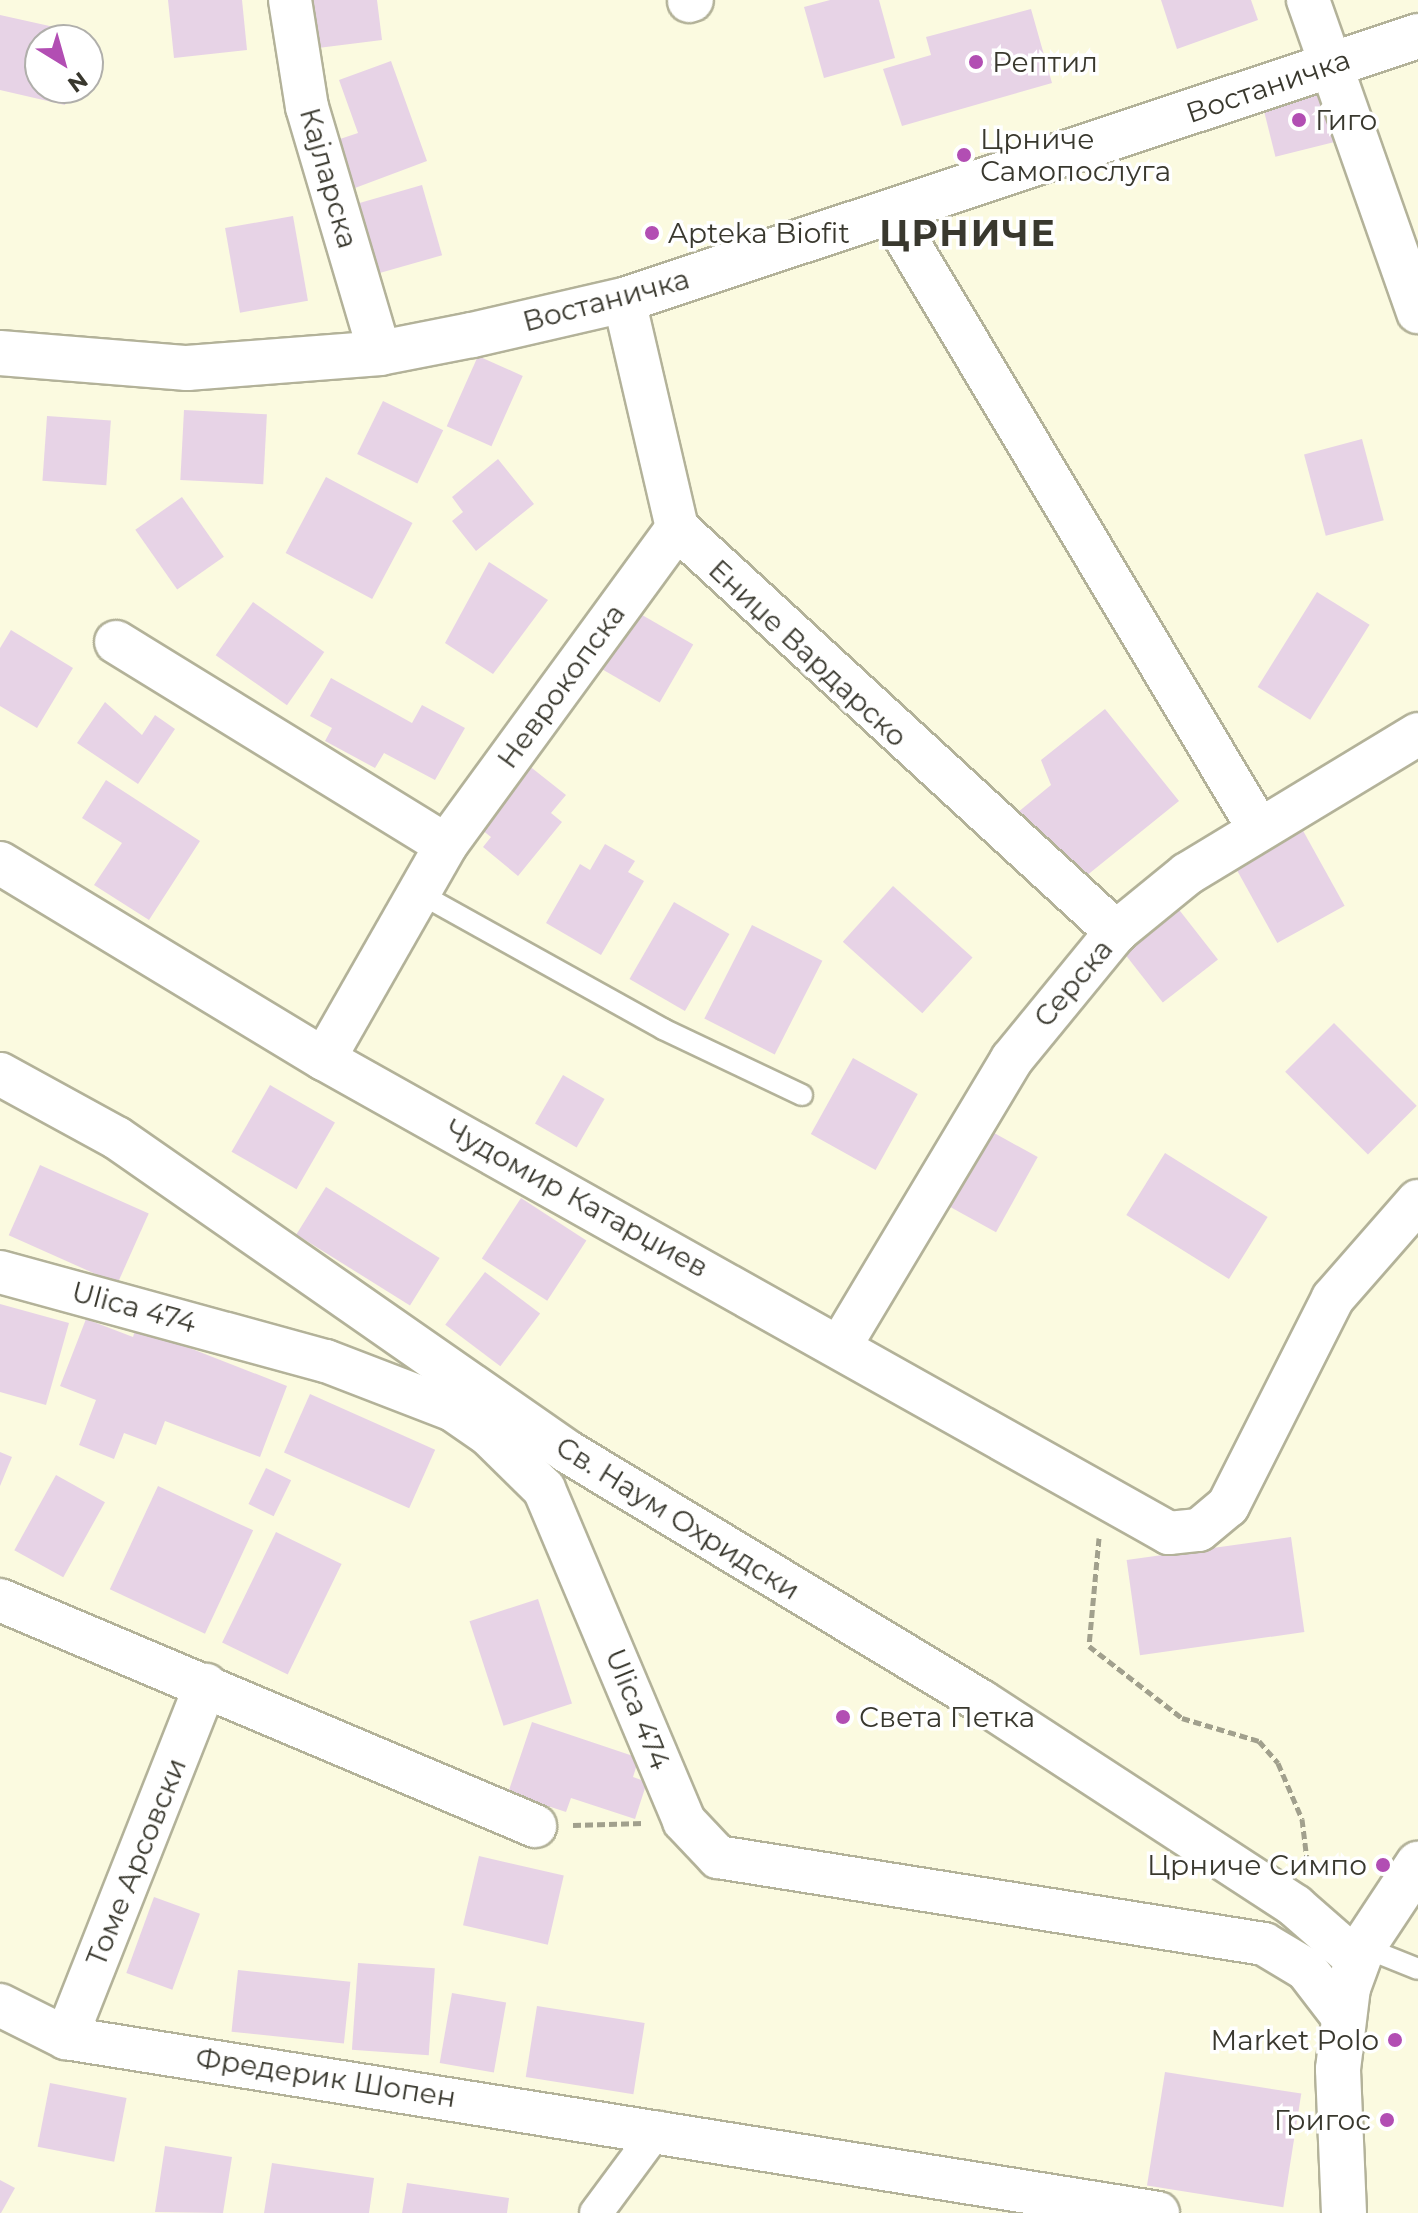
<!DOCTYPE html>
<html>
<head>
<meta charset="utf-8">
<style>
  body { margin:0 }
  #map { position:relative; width:1418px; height:2213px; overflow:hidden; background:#fbfae0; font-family:Montserrat,sans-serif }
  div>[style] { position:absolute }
  .building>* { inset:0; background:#e7d3e6; transform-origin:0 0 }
  .path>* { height:5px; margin-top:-2.5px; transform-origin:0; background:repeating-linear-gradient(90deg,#a1a08d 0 8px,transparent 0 12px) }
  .roads { filter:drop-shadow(2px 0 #b3b299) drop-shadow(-2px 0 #b3b299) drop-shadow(0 2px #b3b299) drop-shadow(0 -2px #b3b299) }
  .service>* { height:20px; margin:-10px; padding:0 10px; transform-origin:10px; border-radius:10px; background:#fff }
  .pedestrian>* { height:32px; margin:-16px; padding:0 16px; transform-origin:16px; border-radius:16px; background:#fff }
  .minor>* { height:42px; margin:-21px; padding:0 21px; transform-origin:21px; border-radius:21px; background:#fff }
  .tertiary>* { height:44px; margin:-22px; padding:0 22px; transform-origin:22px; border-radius:22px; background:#fff }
  .dots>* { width:22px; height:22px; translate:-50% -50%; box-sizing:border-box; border:4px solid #fff; border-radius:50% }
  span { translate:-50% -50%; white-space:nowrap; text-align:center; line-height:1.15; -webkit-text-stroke:7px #fff; paint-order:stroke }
  .poi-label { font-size:28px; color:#39382e }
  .left { translate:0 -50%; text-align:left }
  .right { translate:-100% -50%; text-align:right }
  .street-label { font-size:28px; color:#39382e }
  .district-label { font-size:36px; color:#39382e; font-weight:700; letter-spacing:2px }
  .north { position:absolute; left:24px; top:24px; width:80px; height:80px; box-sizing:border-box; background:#fff; border:2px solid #b0afab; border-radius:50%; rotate:143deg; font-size:22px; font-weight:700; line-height:32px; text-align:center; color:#39382e }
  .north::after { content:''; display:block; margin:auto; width:28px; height:36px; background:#b24eb3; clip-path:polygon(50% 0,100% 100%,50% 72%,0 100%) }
</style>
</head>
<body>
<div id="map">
  <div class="building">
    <div style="clip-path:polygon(168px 0,242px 0,247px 50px,174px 58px)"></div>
    <div style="clip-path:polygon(296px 0,377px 0,382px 40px,302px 50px)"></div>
    <div style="clip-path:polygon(830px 0,879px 0,895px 58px,824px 78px,804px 7px)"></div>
    <div style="clip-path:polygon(1161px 0,1251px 0,1258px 20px,1177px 49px)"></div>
    <div style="clip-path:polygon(1031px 9px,1052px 83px,902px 126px,883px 69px,931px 55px,926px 37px)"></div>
    <div style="clip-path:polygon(0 15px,81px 33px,80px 40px,40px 40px,40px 88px,70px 88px,65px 105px,0 90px)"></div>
    <div style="clip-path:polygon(391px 61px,427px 161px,355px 188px,337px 140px,358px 133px,339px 80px)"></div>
    <div style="left:1323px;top:83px;width:60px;height:64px;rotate:76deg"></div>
    <div style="left:422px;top:185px;width:73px;height:65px;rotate:74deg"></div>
    <div style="left:293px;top:216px;width:86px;height:69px;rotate:80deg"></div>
    <div style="left:478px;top:356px;width:49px;height:77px;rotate:24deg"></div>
    <div style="left:383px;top:401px;width:67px;height:59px;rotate:26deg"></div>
    <div style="left:184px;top:410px;width:83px;height:70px;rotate:3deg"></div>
    <div style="left:47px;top:416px;width:64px;height:65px;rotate:4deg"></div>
    <div style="left:1362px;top:439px;width:84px;height:60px;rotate:75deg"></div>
    <div style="clip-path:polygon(498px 459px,534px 504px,476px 551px,452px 521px,463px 512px,452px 497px)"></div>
    <div style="left:326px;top:477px;width:98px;height:86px;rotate:28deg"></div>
    <div style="left:182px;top:497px;width:73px;height:57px;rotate:55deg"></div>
    <div style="clip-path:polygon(489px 562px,548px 600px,493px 674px,445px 643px)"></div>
    <div style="left:1317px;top:592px;width:62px;height:112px;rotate:32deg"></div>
    <div style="left:253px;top:602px;width:87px;height:65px;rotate:35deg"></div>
    <div style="left:630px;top:608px;width:73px;height:67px;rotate:30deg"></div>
    <div style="clip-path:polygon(11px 630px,73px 668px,37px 728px,0 706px,0 648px)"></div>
    <div style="clip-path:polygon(331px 678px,412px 723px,422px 705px,465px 728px,435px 780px,384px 753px,375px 768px,325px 741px,332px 728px,310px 716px)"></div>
    <div style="clip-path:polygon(105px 702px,142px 735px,155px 715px,175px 729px,138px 784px,77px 743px)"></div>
    <div style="clip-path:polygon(1105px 709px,1179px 801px,1070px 889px,1012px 817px,1051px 785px,1041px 760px)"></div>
    <div style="clip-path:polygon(523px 761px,566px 795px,551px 813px,562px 822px,518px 876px,483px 847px,491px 837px,473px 823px)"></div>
    <div style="clip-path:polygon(106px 780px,200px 841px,149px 920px,94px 885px,122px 843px,82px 818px)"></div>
    <div style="left:1301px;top:827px;width:90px;height:77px;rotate:61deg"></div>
    <div style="clip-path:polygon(605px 844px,635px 861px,628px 872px,644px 881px,601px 955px,546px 923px,580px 864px,590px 870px)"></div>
    <div style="left:893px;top:886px;width:107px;height:75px;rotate:42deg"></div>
    <div style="left:674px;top:902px;width:64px;height:89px;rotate:30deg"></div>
    <div style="left:1173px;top:902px;width:73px;height:70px;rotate:52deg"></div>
    <div style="left:752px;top:925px;width:79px;height:105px;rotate:27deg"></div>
    <div style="left:1334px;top:1023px;width:117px;height:69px;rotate:45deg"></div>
    <div style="left:853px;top:1058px;width:74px;height:87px;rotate:29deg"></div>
    <div style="left:563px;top:1075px;width:48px;height:56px;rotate:30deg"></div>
    <div style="left:270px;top:1085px;width:75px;height:77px;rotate:30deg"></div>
    <div style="left:987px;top:1129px;width:58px;height:86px;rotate:29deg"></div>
    <div style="left:1165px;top:1153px;width:121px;height:73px;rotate:32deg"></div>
    <div style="left:40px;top:1165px;width:119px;height:77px;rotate:24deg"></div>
    <div style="left:326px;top:1187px;width:134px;height:56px;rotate:32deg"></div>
    <div style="left:521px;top:1198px;width:78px;height:72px;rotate:33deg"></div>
    <div style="left:485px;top:1272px;width:69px;height:66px;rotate:37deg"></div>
    <div style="clip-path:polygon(0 1304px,69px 1323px,46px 1405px,0 1392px)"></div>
    <div style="clip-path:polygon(86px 1319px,133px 1337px,136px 1327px,287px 1386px,260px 1457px,165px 1421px,156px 1445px,124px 1433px,114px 1459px,79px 1445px,96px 1400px,60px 1386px)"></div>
    <div style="left:310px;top:1394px;width:137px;height:64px;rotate:24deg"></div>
    <div style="clip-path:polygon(0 1452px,12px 1457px,0 1486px)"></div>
    <div style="left:266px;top:1468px;width:28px;height:40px;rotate:26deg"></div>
    <div style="left:56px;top:1475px;width:56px;height:86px;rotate:29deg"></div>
    <div style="left:158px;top:1486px;width:105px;height:114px;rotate:25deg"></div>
    <div style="left:276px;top:1532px;width:73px;height:123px;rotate:26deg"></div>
    <div style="left:1291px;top:1537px;width:96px;height:166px;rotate:82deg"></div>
    <div style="left:538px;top:1599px;width:110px;height:72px;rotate:72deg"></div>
    <div style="clip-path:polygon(532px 1722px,639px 1758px,633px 1777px,647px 1782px,635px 1819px,571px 1798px,566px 1812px,508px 1793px)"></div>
    <div style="left:479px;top:1856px;width:87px;height:71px;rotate:13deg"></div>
    <div style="left:154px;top:1897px;width:49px;height:81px;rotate:20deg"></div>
    <div style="left:358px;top:1963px;width:77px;height:87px;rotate:4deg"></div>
    <div style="left:238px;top:1970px;width:113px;height:62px;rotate:6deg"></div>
    <div style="left:452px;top:1993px;width:55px;height:71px;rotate:10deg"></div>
    <div style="left:537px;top:2006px;width:109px;height:72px;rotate:9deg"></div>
    <div style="left:1165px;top:2072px;width:138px;height:115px;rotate:9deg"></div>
    <div style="left:50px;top:2083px;width:78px;height:65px;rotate:11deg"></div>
    <div style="clip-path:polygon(165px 2146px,232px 2157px,223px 2213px,155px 2212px)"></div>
    <div style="clip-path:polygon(272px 2163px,374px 2178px,369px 2213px,264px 2213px)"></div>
    <div style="clip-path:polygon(0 2180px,15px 2188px,1px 2213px,0 2213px)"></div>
    <div style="clip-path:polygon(407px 2183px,509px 2198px,507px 2213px,402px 2213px)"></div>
  </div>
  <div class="path">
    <div style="left:1099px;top:1538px;width:108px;rotate:95.3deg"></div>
    <div style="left:1089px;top:1646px;width:118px;rotate:37.7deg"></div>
    <div style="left:1182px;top:1718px;width:80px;rotate:16.6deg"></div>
    <div style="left:1259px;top:1741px;width:29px;rotate:49deg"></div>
    <div style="left:1278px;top:1763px;width:61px;rotate:66.8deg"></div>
    <div style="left:1302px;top:1819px;width:49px;rotate:83deg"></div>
    <div style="left:573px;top:1825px;width:70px;rotate:-1.6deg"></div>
  </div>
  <div class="roads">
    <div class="service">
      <div style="left:417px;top:892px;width:282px;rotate:29.1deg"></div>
      <div style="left:663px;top:1029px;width:154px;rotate:25.4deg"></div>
      <div style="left:1363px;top:1947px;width:59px;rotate:21.8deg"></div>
    </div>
    <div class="pedestrian">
      <div style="left:596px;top:2213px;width:106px;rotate:-53.5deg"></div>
    </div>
    <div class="minor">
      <div style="left:290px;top:0;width:108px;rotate:81deg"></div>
      <div style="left:307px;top:107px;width:257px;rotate:73.5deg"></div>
      <div style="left:1308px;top:0;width:331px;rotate:70.6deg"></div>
      <div style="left:689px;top:1px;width:3px;rotate:-18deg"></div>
      <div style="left:890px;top:212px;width:719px;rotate:59.12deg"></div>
      <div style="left:624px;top:300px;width:234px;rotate:76.9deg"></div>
      <div style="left:677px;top:528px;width:597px;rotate:42.62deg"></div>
      <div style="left:116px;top:642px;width:387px;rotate:31.6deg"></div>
      <div style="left:0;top:863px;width:379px;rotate:31.2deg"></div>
      <div style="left:324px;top:1059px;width:969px;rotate:29.29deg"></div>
      <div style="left:1169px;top:1533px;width:30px;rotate:-6deg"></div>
      <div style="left:1199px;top:1530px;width:38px;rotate:-40deg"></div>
      <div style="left:1228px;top:1506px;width:233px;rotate:-63.2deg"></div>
      <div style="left:1333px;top:1298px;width:129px;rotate:-48.8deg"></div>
      <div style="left:324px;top:1059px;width:246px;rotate:-60.3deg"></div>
      <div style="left:446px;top:845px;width:392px;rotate:-53.9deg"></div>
      <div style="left:0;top:1074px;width:133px;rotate:28.7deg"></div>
      <div style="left:117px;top:1138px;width:550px;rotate:34.85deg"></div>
      <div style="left:568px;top:1452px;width:482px;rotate:31.1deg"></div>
      <div style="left:981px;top:1701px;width:375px;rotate:33.1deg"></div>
      <div style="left:1295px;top:1906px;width:82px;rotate:41.1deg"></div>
      <div style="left:0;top:1272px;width:338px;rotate:15.3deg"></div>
      <div style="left:326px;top:1361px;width:136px;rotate:21.1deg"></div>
      <div style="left:453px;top:1410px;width:44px;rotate:34.8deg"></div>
      <div style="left:489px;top:1435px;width:77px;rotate:44.5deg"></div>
      <div style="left:544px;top:1489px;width:360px;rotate:67.1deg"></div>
      <div style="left:684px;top:1821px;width:50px;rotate:46.6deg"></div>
      <div style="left:718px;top:1857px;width:553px;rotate:9.05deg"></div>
      <div style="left:1264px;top:1944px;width:49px;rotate:30.8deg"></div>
      <div style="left:1306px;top:1969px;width:61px;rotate:52.4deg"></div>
      <div style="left:842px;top:1343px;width:331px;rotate:-59.1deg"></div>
      <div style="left:1012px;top:1059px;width:164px;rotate:-50.7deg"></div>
      <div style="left:1116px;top:932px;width:92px;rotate:-39.2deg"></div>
      <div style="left:1187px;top:874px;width:270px;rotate:-31.2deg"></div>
      <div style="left:0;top:1600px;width:581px;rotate:22.9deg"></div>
      <div style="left:0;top:2005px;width:74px;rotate:26.6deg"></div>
      <div style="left:66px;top:2038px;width:1106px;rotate:9.1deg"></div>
      <div style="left:66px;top:2038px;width:380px;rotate:-68.4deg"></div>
    </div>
    <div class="tertiary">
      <div style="left:0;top:353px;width:188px;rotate:4.6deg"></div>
      <div style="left:187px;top:368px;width:194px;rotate:-4.4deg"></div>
      <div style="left:380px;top:353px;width:94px;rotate:-11.1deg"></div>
      <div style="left:472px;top:335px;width:156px;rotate:-13deg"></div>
      <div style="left:624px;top:300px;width:837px;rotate:-18.39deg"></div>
      <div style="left:1344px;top:2213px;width:144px;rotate:-92.4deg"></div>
      <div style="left:1338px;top:2069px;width:82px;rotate:-83deg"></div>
      <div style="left:1348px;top:1988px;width:44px;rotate:-69.9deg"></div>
      <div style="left:1363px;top:1947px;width:100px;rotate:-56.5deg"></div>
    </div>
  </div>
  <div class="dots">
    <div style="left:976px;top:62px;background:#b24eb3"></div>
    <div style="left:1299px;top:120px;background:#b24eb3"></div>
    <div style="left:964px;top:155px;background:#b24eb3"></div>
    <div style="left:652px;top:233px;background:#b24eb3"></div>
    <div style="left:843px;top:1717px;background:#b24eb3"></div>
    <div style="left:1383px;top:1865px;background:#b24eb3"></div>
    <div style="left:1395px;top:2040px;background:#b24eb3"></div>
    <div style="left:1387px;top:2120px;background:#b24eb3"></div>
  </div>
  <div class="poi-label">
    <span class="left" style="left:992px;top:62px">Рептил</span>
    <span class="left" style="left:1315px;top:120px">Гиго</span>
    <span class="left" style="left:980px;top:155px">Црниче<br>Самопослуга</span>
    <span class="left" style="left:668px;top:233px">Apteka Biofit</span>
    <span class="left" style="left:859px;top:1717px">Света Петка</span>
    <span class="right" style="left:1367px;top:1865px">Црниче Симпо</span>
    <span class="right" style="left:1379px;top:2040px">Market Polo</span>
    <span class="right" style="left:1371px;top:2120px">Григос</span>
  </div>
  <div class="street-label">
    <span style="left:1268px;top:86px;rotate:-19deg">Востаничка</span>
    <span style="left:329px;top:178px;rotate:74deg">Кајларска</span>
    <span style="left:606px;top:300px;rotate:-15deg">Востаничка</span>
    <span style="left:808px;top:653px;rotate:43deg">Ениџе Вардарско</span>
    <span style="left:561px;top:686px;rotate:-54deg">Неврокопска</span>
    <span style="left:1073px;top:983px;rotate:-50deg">Серска</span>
    <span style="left:577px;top:1198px;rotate:29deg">Чудомир Катарџиев</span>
    <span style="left:134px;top:1307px;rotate:15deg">Ulica 474</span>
    <span style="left:678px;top:1518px;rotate:32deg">Св. Наум Охридски</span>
    <span style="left:638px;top:1709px;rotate:68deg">Ulica 474</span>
    <span style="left:136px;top:1862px;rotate:-68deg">Томе Арсовски</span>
    <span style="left:326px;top:2077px;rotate:9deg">Фредерик Шопен</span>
  </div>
  <div class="district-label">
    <span style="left:968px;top:234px">ЦРНИЧЕ</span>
  </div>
  <div class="north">N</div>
</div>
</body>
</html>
